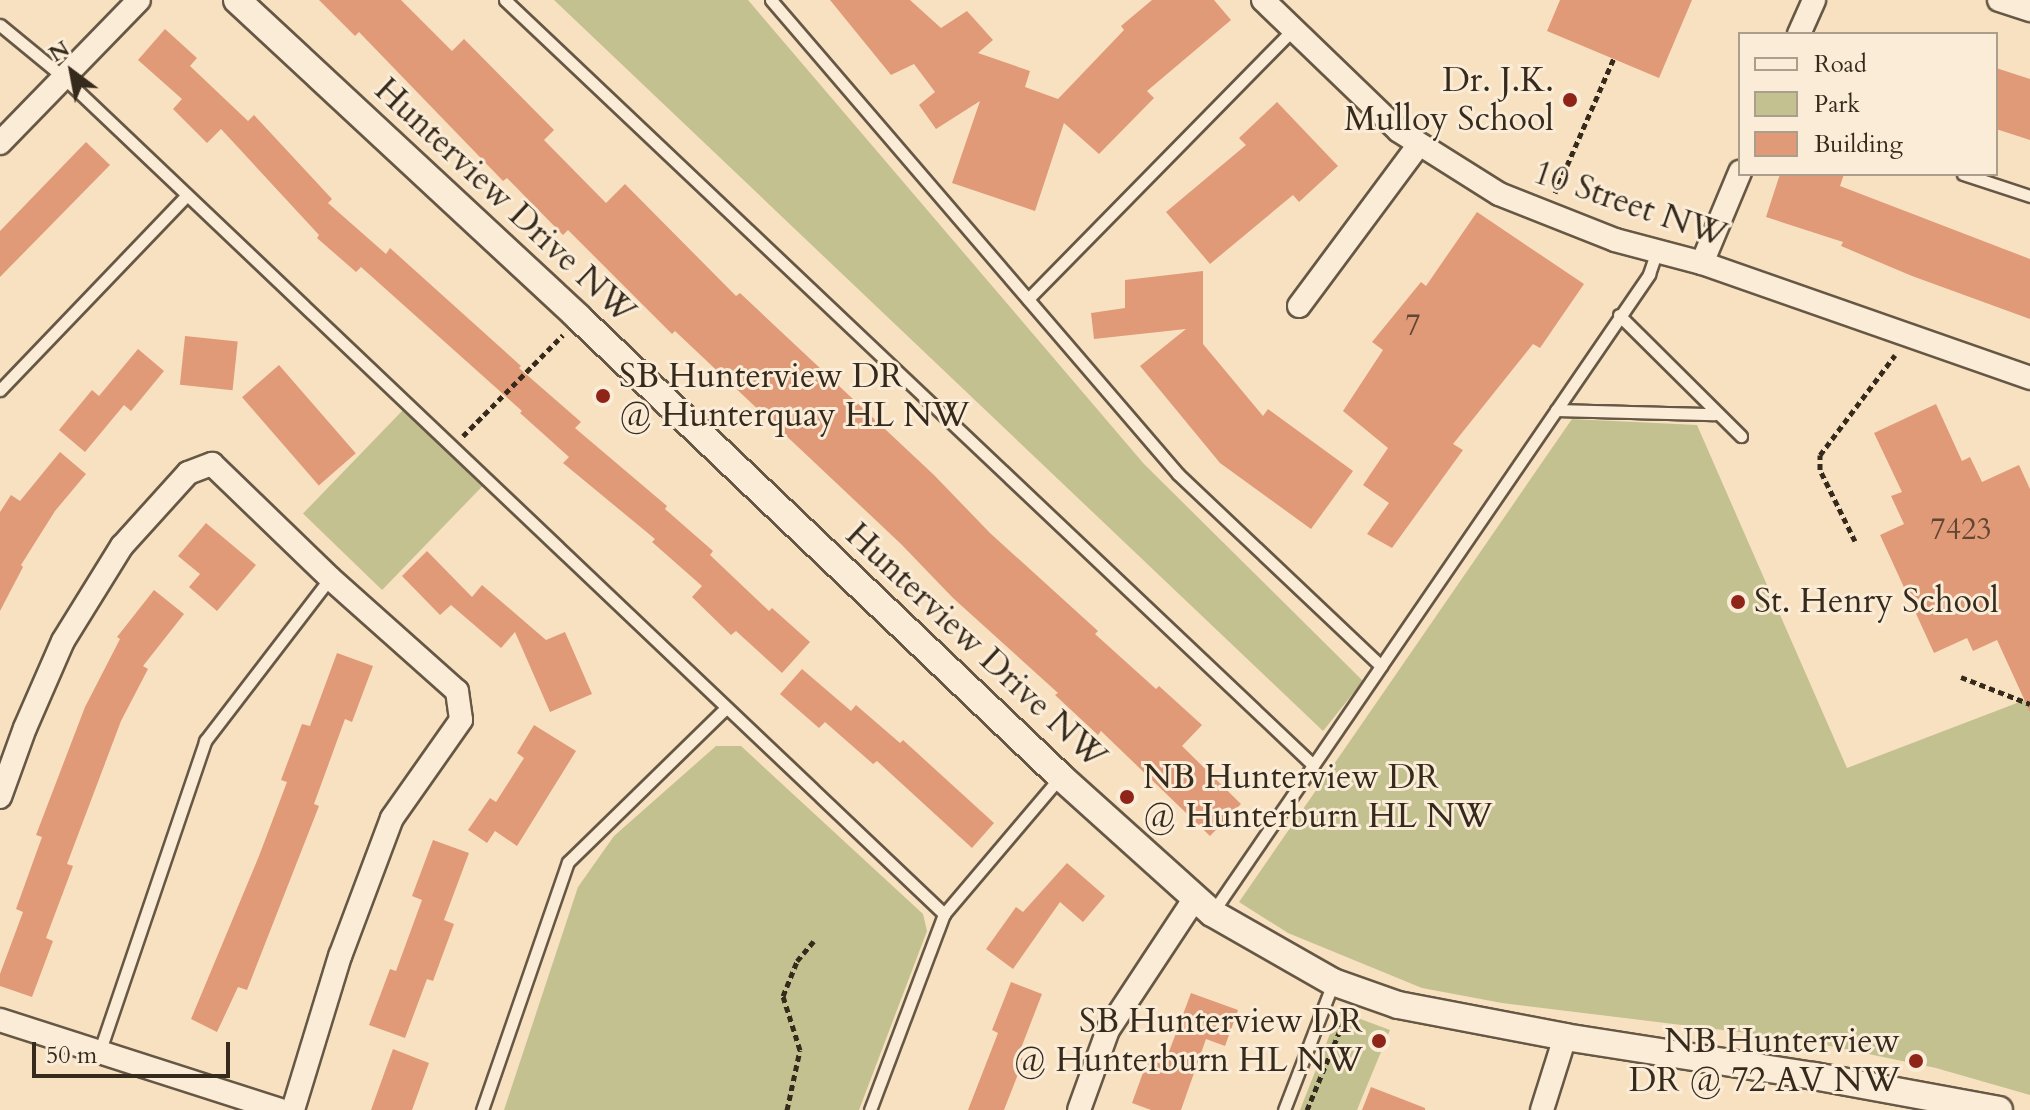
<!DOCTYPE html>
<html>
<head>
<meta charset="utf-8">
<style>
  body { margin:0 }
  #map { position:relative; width:2030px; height:1110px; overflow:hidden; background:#f8e1c1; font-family:Cardo,serif }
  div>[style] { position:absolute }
  .green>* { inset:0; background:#c3c18f; transform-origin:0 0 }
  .building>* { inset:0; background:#e19a78; transform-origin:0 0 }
  .path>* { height:5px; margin-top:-2.5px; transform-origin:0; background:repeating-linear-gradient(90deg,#352a1c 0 6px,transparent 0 10px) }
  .roads { filter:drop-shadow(2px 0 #665845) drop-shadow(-2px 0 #665845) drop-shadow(0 2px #665845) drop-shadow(0 -2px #665845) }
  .service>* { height:11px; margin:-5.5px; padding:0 5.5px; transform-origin:5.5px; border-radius:5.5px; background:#faecd7 }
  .minor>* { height:22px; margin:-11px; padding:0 11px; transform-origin:11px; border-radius:11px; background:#faecd7 }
  .tertiary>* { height:26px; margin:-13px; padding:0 13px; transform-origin:13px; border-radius:13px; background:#faecd7 }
  .dots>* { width:22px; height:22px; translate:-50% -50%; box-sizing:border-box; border:4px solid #faecd7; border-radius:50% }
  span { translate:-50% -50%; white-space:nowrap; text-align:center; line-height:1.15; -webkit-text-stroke:6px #faecd7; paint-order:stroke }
  .number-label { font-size:30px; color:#604633 }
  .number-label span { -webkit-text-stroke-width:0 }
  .poi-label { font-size:34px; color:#352a1c }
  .right { translate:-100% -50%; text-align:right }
  .left { translate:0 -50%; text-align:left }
  .street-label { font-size:34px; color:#352a1c }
  .legend { position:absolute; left:1738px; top:32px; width:260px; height:144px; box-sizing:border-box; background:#faecd7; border:2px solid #ab9e8c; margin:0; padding:10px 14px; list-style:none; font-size:24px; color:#352a1c }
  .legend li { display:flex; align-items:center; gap:16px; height:40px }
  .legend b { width:40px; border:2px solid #ab9e8c }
  .north { position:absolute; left:32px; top:32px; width:80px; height:80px; -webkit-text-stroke:6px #faecd7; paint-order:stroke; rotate:328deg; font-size:22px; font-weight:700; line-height:32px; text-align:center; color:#352a1c }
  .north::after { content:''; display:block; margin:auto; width:28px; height:36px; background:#352a1c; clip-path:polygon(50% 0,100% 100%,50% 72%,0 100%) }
  .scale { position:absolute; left:32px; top:1042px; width:198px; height:36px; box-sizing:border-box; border:4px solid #352a1c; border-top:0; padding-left:10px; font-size:24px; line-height:28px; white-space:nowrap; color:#352a1c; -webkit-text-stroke:6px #faecd7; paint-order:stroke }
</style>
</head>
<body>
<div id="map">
  <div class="green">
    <div style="clip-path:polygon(554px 0,748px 0,1144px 464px,1363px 681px,1323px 731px)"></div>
    <div style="left:403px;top:410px;width:110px;height:144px;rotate:44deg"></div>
    <div style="clip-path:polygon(1572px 419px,1697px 425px,1847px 768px,2030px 698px,2030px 1095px,1936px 1068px,1796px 1039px,1502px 1003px,1422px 988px,1288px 933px,1239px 902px)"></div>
    <div style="clip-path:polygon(716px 746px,741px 746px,923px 914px,927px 931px,859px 1110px,504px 1110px,578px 887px,614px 836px)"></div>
    <div style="clip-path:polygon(1339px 1011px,1390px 1030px,1357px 1110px,1300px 1110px)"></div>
  </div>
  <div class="building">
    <div style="clip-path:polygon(319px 0,401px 0,452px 51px,464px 39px,554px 130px,544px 140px,606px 203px,625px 184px,736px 296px,740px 293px,934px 475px,990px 533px,1098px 631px,1095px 634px,1156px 689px,1159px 686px,1202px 725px,1182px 746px,1241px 804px,1210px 836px,1101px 731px,1098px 735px,1055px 695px,1058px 693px,953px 598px,901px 544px,675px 331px,672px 334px,568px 230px,563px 235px,507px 178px,503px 181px,359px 32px,355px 36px)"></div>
    <div style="clip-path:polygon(830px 0,910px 0,941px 28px,967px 11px,993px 40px,978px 53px,1030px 71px,1025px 87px,1058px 99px,1124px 30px,1121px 26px,1152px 0,1214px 0,1231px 20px,1147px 91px,1154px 98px,1099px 154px,1064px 123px,1035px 211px,952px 183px,980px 101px,936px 129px,919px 105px,935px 92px,914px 64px,891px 75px)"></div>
    <div style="clip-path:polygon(1560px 0,1692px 0,1659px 78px,1547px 31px)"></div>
    <div style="clip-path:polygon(165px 29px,197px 58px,190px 66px,248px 121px,254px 115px,332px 199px,328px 203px,386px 254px,390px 248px,521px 366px,519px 368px,581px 422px,575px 428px,667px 506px,665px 509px,713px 551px,710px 555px,769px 611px,772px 608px,810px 642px,782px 673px,736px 631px,731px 635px,692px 597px,702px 586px,652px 542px,655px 539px,563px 463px,569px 457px,520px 413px,522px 411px,361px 267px,356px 272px,317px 238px,319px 235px,221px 129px,207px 143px,173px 109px,182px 99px,138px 60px)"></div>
    <div style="clip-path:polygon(1996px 68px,2030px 79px,2030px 140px,1996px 129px)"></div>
    <div style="clip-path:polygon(1277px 102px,1338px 166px,1299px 202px,1293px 195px,1210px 264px,1166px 212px,1246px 145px,1239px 138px)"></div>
    <div style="clip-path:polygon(86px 142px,110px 165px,0 277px,0 231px)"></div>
    <div style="clip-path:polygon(1780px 174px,1844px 174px,1840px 186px,2030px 259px,2030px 319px,1912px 276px,1841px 246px,1843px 242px,1766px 217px)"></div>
    <div style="clip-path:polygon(1477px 212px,1584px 284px,1540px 348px,1533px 344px,1453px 444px,1463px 450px,1392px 548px,1367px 534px,1389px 503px,1363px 485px,1388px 448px,1343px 411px,1383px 350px,1372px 342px,1421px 282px,1426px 286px)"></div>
    <div style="clip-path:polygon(1203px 271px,1203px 344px,1263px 416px,1268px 409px,1353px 471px,1311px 529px,1220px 463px,1140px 366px,1186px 329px,1094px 339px,1091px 313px,1125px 308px,1125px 280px)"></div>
    <div style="left:185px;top:336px;width:53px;height:49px;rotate:6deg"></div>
    <div style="clip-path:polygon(138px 349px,164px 371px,131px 411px,124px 405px,85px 452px,59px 430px,92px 390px,99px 396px)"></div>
    <div style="left:279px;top:365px;width:117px;height:49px;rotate:49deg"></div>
    <div style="clip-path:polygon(1936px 404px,1962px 461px,1970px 457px,1982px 482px,2019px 465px,2030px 489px,2030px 712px,1997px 640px,1973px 651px,1967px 638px,1934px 653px,1880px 535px,1904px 524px,1891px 496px,1902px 492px,1874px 433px)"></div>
    <div style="clip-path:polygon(60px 452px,86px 474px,55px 511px,21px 565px,23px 567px,0 611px,0 512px,11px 495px,20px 501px)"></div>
    <div style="clip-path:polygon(206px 523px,256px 565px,217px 611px,189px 587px,200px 574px,178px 556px)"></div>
    <div style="clip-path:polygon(427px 551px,472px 597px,482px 585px,546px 640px,565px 632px,592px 694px,550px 712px,515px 632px,501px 648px,451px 605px,440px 615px,402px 576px)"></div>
    <div style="clip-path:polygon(154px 590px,184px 614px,143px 666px,148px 669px,121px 721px,67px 864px,73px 866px,46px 938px,53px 941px,32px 997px,0 986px,0 974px,23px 912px,16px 909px,42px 837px,36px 835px,85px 707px,120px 639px,117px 637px)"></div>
    <div style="clip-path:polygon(337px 653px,373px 666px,352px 722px,345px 719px,314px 804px,319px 806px,247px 990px,238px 987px,217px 1032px,191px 1019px,259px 856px,287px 782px,281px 780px,302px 724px,310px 726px)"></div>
    <div style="clip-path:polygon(802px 669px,851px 711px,856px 705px,900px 743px,903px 740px,994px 823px,972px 848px,877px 761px,873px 764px,825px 722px,819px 728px,780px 694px)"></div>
    <div style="clip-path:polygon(534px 725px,576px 751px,517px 846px,495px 831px,487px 843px,468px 830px,490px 798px,496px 802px,524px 758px,517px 753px)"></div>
    <div style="clip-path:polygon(433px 840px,469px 853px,444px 920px,454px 924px,433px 981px,427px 979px,405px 1038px,369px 1025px,390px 969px,396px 971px,422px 900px,412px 896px)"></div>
    <div style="clip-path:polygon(1067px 863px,1105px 896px,1083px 922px,1060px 902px,1013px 969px,986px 949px,1016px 907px,1023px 912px)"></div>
    <div style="clip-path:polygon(1011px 982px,1042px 994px,1018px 1056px,1024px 1059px,1004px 1110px,968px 1110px,998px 1033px,992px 1030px)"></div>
    <div style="clip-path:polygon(1191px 993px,1238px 1010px,1225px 1046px,1206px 1039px,1181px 1110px,1151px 1110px,1132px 1103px,1148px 1059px,1164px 1065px)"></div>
    <div style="clip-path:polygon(393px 1049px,429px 1063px,412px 1110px,371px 1110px)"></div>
    <div style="clip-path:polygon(1371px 1087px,1425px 1108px,1425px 1110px,1362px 1110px)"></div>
  </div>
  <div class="path">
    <div style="left:1555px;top:193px;width:147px;rotate:-66.4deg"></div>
    <div style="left:463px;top:436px;width:142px;rotate:-45.3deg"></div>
    <div style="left:1855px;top:541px;width:79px;rotate:-116.2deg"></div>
    <div style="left:1820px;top:470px;width:15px;rotate:-90deg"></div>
    <div style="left:1820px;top:455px;width:125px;rotate:-53.1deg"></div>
    <div style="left:1961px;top:677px;width:74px;rotate:21.4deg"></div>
    <div style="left:787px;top:1110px;width:61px;rotate:-77.8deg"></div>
    <div style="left:800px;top:1050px;width:57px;rotate:-107.5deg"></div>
    <div style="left:783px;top:996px;width:38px;rotate:-68deg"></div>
    <div style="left:797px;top:961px;width:26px;rotate:-50deg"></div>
    <div style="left:1307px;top:1110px;width:107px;rotate:-67.5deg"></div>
  </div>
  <div class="roads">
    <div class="service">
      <div style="left:505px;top:0;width:1113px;rotate:43.43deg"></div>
      <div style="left:771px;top:0;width:625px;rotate:49.35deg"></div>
      <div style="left:1178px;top:474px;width:279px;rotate:43.4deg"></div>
      <div style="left:1381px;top:666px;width:475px;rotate:-55.6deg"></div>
      <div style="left:1649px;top:274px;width:24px;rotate:-71deg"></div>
      <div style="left:0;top:25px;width:80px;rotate:39.4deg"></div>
      <div style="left:62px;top:76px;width:1217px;rotate:43.53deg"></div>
      <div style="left:1963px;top:174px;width:71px;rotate:18.2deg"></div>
      <div style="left:1028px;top:299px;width:375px;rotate:-45.5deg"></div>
      <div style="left:1619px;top:315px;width:172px;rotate:44.8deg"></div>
      <div style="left:0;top:390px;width:269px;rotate:-46.2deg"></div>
      <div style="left:1556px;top:410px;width:158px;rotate:1.5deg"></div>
      <div style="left:1212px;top:913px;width:299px;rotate:-55.6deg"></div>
      <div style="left:99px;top:1053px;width:330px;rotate:-71.2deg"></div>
      <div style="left:205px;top:741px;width:205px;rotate:-52.5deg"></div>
      <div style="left:482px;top:1110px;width:262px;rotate:-70.9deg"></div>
      <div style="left:568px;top:862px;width:219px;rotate:-44.3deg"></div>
      <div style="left:870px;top:1110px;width:210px;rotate:-69.3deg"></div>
      <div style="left:944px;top:914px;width:180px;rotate:-49.7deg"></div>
      <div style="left:1284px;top:1110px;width:136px;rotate:-68.9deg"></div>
    </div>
    <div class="minor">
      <div style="left:1263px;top:0;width:189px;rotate:43.9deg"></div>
      <div style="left:1399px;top:131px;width:118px;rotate:32.2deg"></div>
      <div style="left:1499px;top:194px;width:125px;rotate:21.6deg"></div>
      <div style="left:1615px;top:240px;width:90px;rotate:14.8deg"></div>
      <div style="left:1702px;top:263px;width:348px;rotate:19.3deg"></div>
      <div style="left:1999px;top:0;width:33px;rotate:18deg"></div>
      <div style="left:1799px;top:34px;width:37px;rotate:-66deg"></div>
      <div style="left:0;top:143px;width:199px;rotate:-45.8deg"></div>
      <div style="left:1702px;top:263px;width:99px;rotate:-67.3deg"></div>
      <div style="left:1299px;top:306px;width:199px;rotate:-53.4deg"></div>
      <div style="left:0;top:797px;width:73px;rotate:-70.1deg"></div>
      <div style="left:25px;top:728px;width:95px;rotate:-66.4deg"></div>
      <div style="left:63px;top:641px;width:112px;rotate:-58.2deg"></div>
      <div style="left:122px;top:546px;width:98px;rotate:-47.9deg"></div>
      <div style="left:188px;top:473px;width:26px;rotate:-21deg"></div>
      <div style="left:212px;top:464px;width:164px;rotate:44deg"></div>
      <div style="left:330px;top:578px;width:170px;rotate:41.7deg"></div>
      <div style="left:457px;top:691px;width:29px;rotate:82deg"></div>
      <div style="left:461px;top:720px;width:120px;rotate:125.1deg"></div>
      <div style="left:392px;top:818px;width:147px;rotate:110.6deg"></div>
      <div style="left:340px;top:956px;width:161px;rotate:107deg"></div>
      <div style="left:0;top:1020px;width:294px;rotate:17.8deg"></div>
      <div style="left:1079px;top:1110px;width:85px;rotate:-70.1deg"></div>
      <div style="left:1108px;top:1030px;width:158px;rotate:-56.6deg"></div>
      <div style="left:1542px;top:1110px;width:77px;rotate:-72.5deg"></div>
    </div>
    <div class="tertiary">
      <div style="left:237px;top:0;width:467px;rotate:42.9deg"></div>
      <div style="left:579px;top:318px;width:666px;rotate:43.6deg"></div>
      <div style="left:1061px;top:777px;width:203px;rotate:42deg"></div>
      <div style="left:1212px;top:913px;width:139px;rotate:29.7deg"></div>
      <div style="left:1333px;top:982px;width:69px;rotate:19.5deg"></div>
      <div style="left:1398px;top:1005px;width:170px;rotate:10.8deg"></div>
      <div style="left:1565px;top:1037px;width:252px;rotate:8.9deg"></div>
      <div style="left:1814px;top:1076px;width:188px;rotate:10.4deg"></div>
    </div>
  </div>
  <div class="dots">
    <div style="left:1570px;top:100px;background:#8f2418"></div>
    <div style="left:603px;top:396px;background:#8f2418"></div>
    <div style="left:1738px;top:602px;background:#8f2418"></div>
    <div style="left:1127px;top:797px;background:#8f2418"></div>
    <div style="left:1379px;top:1041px;background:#8f2418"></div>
    <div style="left:1916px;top:1061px;background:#8f2418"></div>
  </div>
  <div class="number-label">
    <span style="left:1413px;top:326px">7</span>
    <span style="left:1961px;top:530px">7423</span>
  </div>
  <div class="poi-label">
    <span class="right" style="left:1554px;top:100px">Dr. J.K.<br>Mulloy School</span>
    <span class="left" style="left:619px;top:396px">SB Hunterview DR<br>@ Hunterquay HL NW</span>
    <span class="left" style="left:1754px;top:602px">St. Henry School</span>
    <span class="left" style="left:1143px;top:797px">NB Hunterview DR<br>@ Hunterburn HL NW</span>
    <span class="right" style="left:1363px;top:1041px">SB Hunterview DR<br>@ Hunterburn HL NW</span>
    <span class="right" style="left:1900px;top:1061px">NB Hunterview<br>DR @ 72 AV NW</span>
  </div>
  <div class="street-label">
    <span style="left:505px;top:201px;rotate:43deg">Hunterview Drive NW</span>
    <span style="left:1630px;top:204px;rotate:19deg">10 Street NW</span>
    <span style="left:976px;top:646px;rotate:43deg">Hunterview Drive NW</span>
  </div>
  <ul class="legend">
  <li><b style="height:10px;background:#faecd7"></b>Road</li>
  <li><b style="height:22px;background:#c3c18f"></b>Park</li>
  <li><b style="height:22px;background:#e19a78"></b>Building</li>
  </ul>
  <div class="north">N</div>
  <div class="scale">50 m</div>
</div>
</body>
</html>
